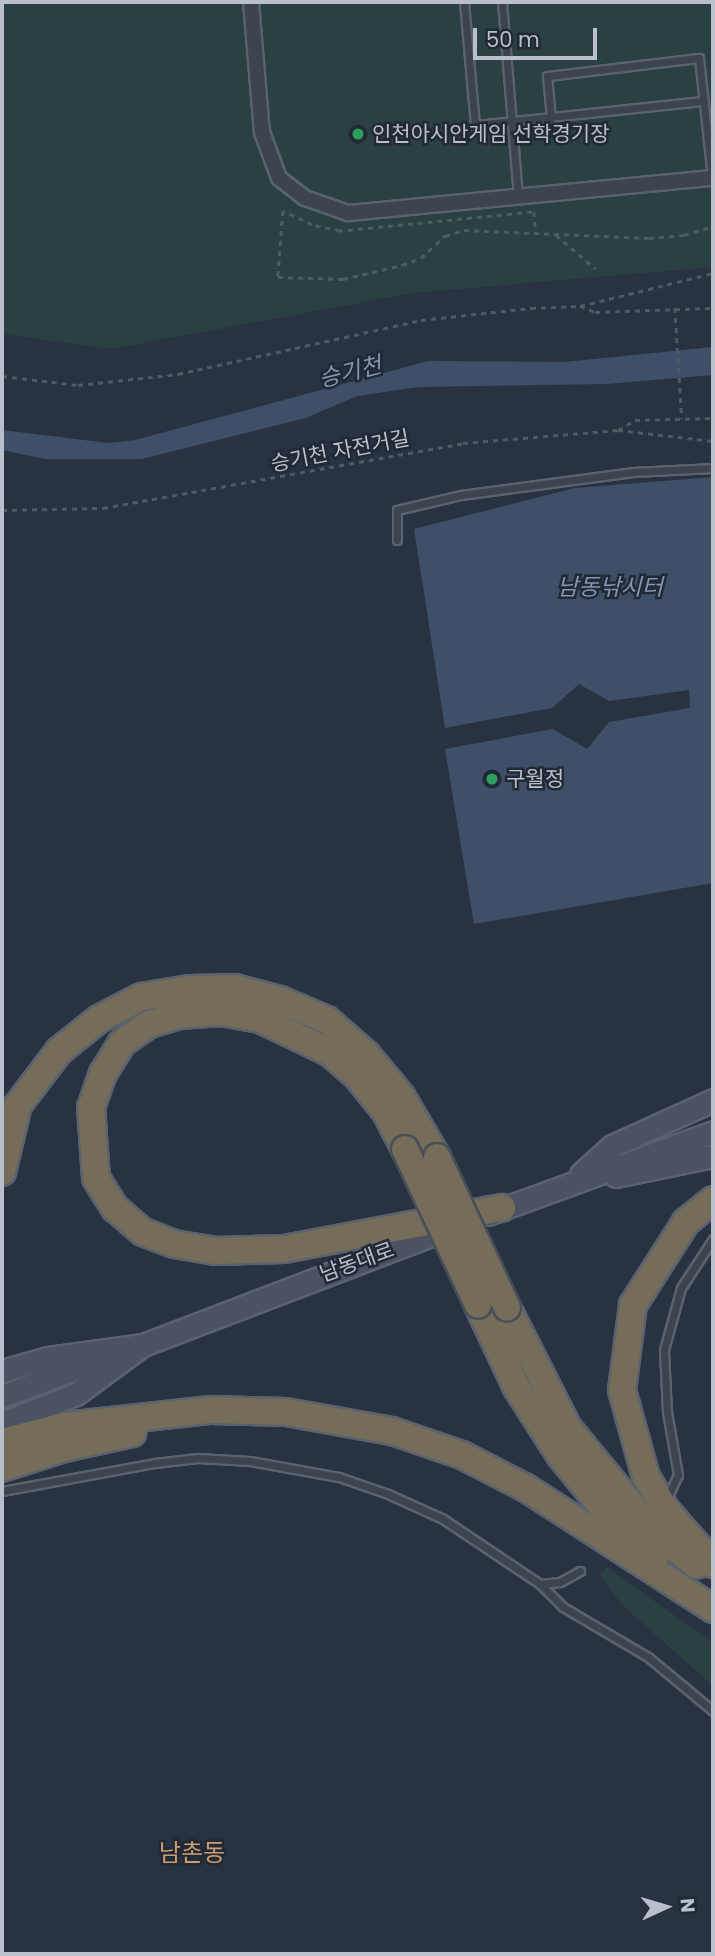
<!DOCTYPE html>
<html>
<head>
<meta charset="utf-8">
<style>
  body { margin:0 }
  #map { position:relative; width:715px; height:1956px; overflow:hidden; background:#283240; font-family:Poppins,"Noto Sans KR",sans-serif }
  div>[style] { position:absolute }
  .green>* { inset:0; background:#2b4042 }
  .water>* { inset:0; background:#404f68 }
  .path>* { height:2.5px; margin-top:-1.25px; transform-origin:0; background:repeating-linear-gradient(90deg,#4b5d60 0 5px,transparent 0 10px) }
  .roads { filter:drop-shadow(2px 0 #5a626e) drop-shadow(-2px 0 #5a626e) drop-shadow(0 2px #5a626e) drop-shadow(0 -2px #5a626e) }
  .lane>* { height:7px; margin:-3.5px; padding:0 3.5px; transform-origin:3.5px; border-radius:3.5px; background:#3c4450 }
  .street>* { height:14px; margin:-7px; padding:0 7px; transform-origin:7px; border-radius:7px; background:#3c4450 }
  .secondary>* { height:21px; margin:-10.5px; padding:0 10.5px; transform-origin:10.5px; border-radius:10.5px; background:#4b5363 }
  .highway>* { height:26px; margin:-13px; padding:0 13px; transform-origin:13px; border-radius:13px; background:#766c5a }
  .bridges { filter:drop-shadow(2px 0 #474f5b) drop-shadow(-2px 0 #474f5b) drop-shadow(0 2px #474f5b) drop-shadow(0 -2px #474f5b) }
  .highway-bridge>* { height:26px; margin:-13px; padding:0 13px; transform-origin:13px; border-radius:13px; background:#766c5a }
  .dots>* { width:19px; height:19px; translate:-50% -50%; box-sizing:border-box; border:4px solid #212936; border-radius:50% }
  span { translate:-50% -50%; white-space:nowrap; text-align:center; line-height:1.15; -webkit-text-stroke:5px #212936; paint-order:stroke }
  .poi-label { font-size:21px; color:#b9c0cb }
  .left { translate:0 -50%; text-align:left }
  .street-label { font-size:21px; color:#b9c0cb }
  .water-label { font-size:23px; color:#8395b0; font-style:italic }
  .quarter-label { font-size:24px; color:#cf9c70 }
  .frame { position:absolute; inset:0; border:4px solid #b9c0cb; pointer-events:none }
  .north { position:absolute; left:631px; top:1872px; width:70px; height:70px; -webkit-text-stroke:5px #212936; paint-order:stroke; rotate:86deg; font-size:19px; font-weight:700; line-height:28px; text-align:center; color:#b9c0cb }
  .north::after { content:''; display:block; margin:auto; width:24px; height:32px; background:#b9c0cb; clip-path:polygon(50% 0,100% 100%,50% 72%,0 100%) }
  .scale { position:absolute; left:473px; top:28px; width:124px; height:32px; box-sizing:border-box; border:4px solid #b9c0cb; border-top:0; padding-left:9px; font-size:21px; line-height:24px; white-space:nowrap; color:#b9c0cb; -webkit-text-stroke:5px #212936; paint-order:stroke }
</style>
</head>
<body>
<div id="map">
  <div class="green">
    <div style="clip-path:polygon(2px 2px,713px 2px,713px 267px,414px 293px,111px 349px,2px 334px)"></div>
    <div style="clip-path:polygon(607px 1567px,713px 1643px,713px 1686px,622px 1605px,600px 1575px)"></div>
  </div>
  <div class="water">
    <div style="clip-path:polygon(713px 347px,713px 375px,607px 384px,419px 387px,357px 396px,306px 418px,142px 459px,45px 459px,2px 450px,2px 430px,108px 443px,135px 440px,428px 361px,564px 362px)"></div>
    <div style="clip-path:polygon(713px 477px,713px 883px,474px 924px,445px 749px,553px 729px,587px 749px,609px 722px,690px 708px,689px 690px,609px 701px,579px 684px,552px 708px,445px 728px,414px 529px,575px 488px)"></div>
  </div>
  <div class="path">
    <div style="left:532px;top:212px;width:193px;rotate:174.3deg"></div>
    <div style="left:340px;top:231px;width:29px;rotate:-168deg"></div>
    <div style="left:312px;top:225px;width:32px;rotate:-154deg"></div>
    <div style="left:283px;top:211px;width:66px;rotate:94.3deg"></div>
    <div style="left:278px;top:277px;width:65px;rotate:1.8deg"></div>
    <div style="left:343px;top:279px;width:61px;rotate:-13.3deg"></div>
    <div style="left:402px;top:265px;width:20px;rotate:-20deg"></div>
    <div style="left:421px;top:258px;width:33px;rotate:-43deg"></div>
    <div style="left:445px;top:236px;width:20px;rotate:-18deg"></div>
    <div style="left:464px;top:230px;width:185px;rotate:2.5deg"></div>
    <div style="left:649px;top:238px;width:35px;rotate:-5deg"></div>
    <div style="left:684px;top:235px;width:30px;rotate:-17deg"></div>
    <div style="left:534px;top:212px;width:21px;rotate:85deg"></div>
    <div style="left:556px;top:235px;width:52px;rotate:40.4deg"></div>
    <div style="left:580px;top:306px;width:137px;rotate:-13.9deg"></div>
    <div style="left:675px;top:308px;width:111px;rotate:86.4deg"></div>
    <div style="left:2px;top:376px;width:77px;rotate:6.8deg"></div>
    <div style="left:78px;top:385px;width:101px;rotate:-6.3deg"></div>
    <div style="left:178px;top:374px;width:249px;rotate:-12.5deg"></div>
    <div style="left:421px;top:320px;width:111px;rotate:-6.2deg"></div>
    <div style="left:531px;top:308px;width:49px;rotate:-2.3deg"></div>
    <div style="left:580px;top:306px;width:16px;rotate:22deg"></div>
    <div style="left:595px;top:312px;width:118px;rotate:-1.9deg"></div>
    <div style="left:618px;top:430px;width:96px;rotate:6.6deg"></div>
    <div style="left:2px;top:510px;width:101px;rotate:-1.1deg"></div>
    <div style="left:103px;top:508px;width:366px;rotate:-10.2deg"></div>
    <div style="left:463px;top:443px;width:156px;rotate:-4.8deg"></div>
    <div style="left:618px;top:430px;width:20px;rotate:-30deg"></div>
    <div style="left:635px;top:420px;width:78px;rotate:-1.5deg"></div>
  </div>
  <div class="roads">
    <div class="lane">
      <div style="left:464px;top:2px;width:123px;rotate:84.9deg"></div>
      <div style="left:475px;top:125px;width:230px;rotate:-6deg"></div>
      <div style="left:502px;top:2px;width:195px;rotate:85.3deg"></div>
      <div style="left:551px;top:118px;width:42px;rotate:-95.4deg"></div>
      <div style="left:547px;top:76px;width:153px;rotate:-6.8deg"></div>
      <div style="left:699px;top:58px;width:121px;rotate:83.8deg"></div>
      <div style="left:397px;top:540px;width:30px;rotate:-90deg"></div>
      <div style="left:397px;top:510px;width:66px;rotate:-13.2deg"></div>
      <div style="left:461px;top:495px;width:174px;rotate:-7.6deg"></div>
      <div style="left:633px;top:472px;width:80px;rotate:-2.9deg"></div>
      <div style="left:2px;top:1491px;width:156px;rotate:-10.4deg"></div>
      <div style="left:155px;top:1463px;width:43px;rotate:-6.6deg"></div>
      <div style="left:198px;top:1458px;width:52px;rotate:3.3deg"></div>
      <div style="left:250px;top:1461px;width:90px;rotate:10.2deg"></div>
      <div style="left:339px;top:1477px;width:52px;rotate:19.1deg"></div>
      <div style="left:388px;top:1494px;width:60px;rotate:24.4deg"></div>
      <div style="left:443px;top:1519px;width:117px;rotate:33.8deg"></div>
      <div style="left:540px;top:1584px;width:20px;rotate:-6deg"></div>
      <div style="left:560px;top:1582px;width:23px;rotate:-29deg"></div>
      <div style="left:668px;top:1496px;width:23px;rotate:-65deg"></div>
      <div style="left:678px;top:1475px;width:64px;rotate:-99.9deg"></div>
      <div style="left:667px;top:1412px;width:62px;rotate:-92.8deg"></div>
      <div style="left:664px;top:1350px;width:64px;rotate:-74.7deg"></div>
      <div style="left:681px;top:1288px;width:59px;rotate:-56.9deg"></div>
      <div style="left:540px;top:1584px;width:33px;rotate:45deg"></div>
      <div style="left:563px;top:1607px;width:99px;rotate:30.5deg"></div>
      <div style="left:648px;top:1657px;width:85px;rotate:39.7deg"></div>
    </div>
    <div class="street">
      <div style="left:251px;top:2px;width:130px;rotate:85.2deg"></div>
      <div style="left:262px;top:132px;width:49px;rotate:69.7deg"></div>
      <div style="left:279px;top:178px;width:33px;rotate:38deg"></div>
      <div style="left:305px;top:198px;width:46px;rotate:19.2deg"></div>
      <div style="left:348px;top:213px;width:367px;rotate:-5.5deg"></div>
    </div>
    <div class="secondary">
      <div style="left:581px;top:1174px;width:42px;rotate:-42.1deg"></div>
      <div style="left:612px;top:1146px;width:111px;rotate:-24.5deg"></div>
      <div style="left:616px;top:1176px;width:99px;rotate:-11.7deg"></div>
      <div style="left:488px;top:1214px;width:239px;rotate:-20deg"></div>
      <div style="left:2px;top:1371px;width:48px;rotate:-15.8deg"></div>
      <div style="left:48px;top:1358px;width:96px;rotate:-7.8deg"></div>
      <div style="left:143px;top:1345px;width:334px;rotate:-20.9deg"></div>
      <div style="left:2px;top:1396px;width:110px;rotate:-20.3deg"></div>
      <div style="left:2px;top:1423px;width:79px;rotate:-21.4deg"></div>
      <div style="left:76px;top:1394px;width:81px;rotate:-36.4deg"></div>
    </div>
    <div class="highway">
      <div style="left:405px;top:1149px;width:42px;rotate:-117.2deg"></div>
      <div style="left:386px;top:1112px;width:46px;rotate:-128.9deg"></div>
      <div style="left:357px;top:1076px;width:37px;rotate:-139deg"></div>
      <div style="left:329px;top:1052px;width:76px;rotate:-154.4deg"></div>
      <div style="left:260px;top:1019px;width:39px;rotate:-170deg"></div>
      <div style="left:222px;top:1012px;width:43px;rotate:176deg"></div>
      <div style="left:179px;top:1015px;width:31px;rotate:163deg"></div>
      <div style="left:149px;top:1024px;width:33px;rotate:145deg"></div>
      <div style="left:122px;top:1043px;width:36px;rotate:122deg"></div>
      <div style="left:103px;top:1073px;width:36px;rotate:109deg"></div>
      <div style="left:91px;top:1107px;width:71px;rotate:86deg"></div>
      <div style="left:96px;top:1178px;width:36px;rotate:58deg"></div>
      <div style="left:115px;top:1208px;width:37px;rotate:41deg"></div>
      <div style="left:143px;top:1232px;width:33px;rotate:21deg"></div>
      <div style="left:174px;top:1244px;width:43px;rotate:9.5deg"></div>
      <div style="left:216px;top:1251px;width:68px;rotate:-1.7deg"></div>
      <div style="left:284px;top:1249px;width:222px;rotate:-10.7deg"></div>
      <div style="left:2px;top:1172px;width:69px;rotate:-76.6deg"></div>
      <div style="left:18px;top:1105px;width:68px;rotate:-52.8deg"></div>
      <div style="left:59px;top:1051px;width:51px;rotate:-38.7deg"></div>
      <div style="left:99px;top:1019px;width:47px;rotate:-27.6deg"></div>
      <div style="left:141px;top:997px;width:50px;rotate:-9.3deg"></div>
      <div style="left:190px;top:989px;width:45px;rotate:-1.3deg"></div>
      <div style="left:235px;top:988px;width:47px;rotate:14.9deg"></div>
      <div style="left:280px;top:1000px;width:51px;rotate:23.1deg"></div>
      <div style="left:327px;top:1020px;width:53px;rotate:41.2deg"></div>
      <div style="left:367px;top:1055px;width:53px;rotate:50.3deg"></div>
      <div style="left:401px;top:1096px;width:71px;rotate:59.5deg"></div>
      <div style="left:713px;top:1200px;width:35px;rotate:141deg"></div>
      <div style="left:686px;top:1222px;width:98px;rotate:122.6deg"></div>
      <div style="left:633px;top:1305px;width:86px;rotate:97.4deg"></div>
      <div style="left:622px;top:1390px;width:90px;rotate:74.6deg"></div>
      <div style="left:646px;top:1477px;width:39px;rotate:59deg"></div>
      <div style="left:666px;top:1510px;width:72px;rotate:49deg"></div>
      <div style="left:478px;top:1305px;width:92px;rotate:64.8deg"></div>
      <div style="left:517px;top:1388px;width:80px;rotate:57.3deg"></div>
      <div style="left:560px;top:1455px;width:68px;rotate:50.9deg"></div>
      <div style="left:603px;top:1508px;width:72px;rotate:43.9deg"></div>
      <div style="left:507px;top:1308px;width:135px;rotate:63.1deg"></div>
      <div style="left:568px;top:1428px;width:131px;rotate:50.6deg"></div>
      <div style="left:651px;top:1529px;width:58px;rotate:38deg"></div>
      <div style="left:2px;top:1442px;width:65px;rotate:-14.3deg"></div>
      <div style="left:65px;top:1426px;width:147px;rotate:-6.3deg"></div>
      <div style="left:211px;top:1410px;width:75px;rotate:1.5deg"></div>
      <div style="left:286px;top:1412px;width:108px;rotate:10.2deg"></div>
      <div style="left:392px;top:1431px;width:74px;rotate:18.9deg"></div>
      <div style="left:462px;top:1455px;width:72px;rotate:27.3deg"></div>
      <div style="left:526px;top:1488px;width:223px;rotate:32.9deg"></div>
      <div style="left:2px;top:1468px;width:65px;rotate:-17.9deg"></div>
      <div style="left:64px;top:1448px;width:70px;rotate:-12.4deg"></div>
    </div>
  </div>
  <div class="bridges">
    <div class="highway-bridge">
      <div style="left:405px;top:1149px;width:172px;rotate:64.9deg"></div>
      <div style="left:437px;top:1157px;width:166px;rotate:65.1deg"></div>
    </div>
  </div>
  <div class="dots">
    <div style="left:358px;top:134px;background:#2e9e5b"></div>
    <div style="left:492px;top:779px;background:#2e9e5b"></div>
  </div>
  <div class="poi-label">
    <span class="left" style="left:372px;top:134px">인천아시안게임 선학경기장</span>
    <span class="left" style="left:506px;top:779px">구월정</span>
  </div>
  <div class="street-label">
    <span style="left:340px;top:451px;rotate:-11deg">승기천 자전거길</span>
    <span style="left:357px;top:1262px;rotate:-20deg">남동대로</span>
  </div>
  <div class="water-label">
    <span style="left:350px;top:372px;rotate:-14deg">승기천</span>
    <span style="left:610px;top:587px">남동낚시터</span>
  </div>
  <div class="quarter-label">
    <span style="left:192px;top:1853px">남촌동</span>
  </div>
  <div class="frame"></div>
  <div class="north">N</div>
  <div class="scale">50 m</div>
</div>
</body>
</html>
